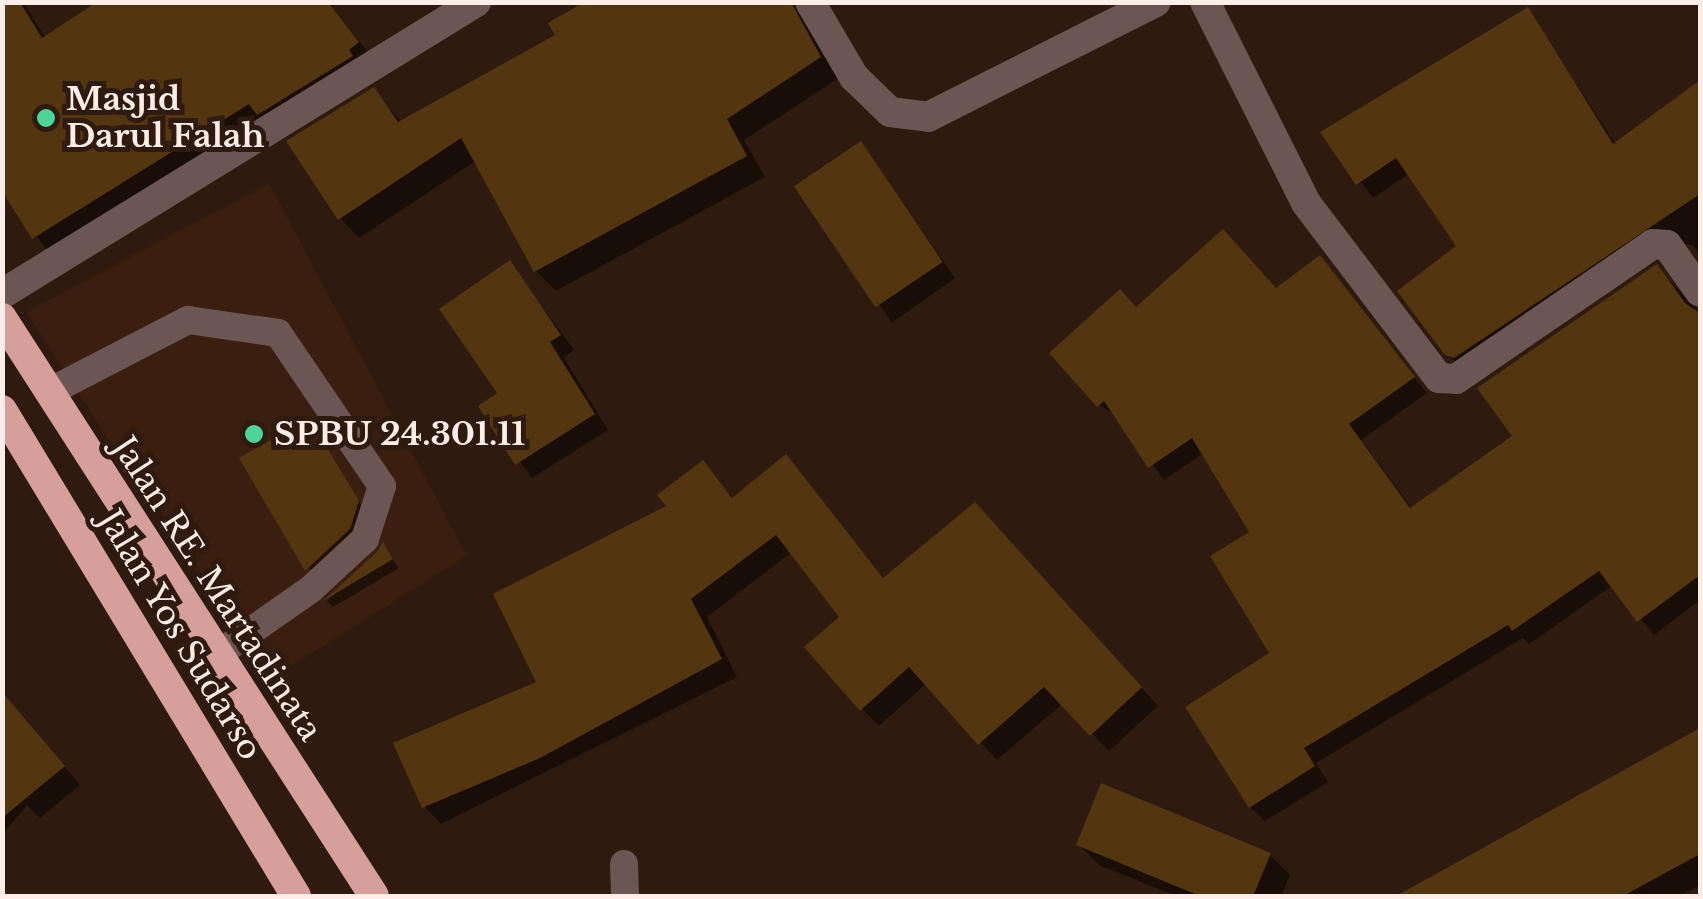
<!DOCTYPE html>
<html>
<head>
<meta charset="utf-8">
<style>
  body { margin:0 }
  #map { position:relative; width:1703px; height:899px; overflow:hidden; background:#2f1a0f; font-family:"Libre Baskerville",serif }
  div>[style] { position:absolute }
  .built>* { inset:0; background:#3a1e10 }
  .shadow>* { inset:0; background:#0007; transform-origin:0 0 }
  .building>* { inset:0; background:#53360f; transform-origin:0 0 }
  .lane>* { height:28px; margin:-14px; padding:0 14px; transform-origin:14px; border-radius:14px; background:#6c5654 }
  .street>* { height:30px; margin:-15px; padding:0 15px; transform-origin:15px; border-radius:15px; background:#6c5654 }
  .highway>* { height:30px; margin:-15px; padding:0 15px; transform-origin:15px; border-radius:15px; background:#d79f9b }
  .dots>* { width:28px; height:28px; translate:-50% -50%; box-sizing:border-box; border:5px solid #2f1a0f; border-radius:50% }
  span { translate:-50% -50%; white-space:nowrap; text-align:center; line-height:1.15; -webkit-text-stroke:10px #2f1a0f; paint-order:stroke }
  .poi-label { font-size:32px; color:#feeee7; font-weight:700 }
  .left { translate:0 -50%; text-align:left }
  .street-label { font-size:32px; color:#feeee7 }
  .frame { position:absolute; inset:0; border:5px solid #feeee7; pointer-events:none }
</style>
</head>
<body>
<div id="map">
  <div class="built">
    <div style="clip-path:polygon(269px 183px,467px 556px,266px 682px,26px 312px)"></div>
  </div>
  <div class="shadow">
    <div style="clip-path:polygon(2px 2px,23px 2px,46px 39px,100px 2px,338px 2px,332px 7px,372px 57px,48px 252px,2px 186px)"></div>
    <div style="clip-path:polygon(589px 2px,811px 2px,839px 78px,744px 140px,765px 177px,556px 291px,536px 271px,476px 161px,359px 238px,340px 218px,373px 90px,402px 123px,558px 36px)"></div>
    <div style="clip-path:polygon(1528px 10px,1616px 145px,1700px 83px,1700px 256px,1694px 246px,1669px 239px,1463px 369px,1447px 354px,1460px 247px,1410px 173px,1373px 198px,1324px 133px)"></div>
    <div style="left:861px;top:144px;width:164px;height:77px;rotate:55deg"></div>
    <div style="clip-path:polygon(1320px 258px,1427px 393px,1361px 440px,1413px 510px,1516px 436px,1657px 267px,1700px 313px,1700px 600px,1654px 635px,1613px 585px,1529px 644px,1523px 638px,1316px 763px,1328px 782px,1265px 821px,1250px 807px,1272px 653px,1252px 533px,1204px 453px,1164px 480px,1117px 416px,1099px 405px,1137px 310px,1277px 291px)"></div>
    <div style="clip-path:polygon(510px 263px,574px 350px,564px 358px,608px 430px,532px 478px,481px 407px,501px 394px)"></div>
    <div style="clip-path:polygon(309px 421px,365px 511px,357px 537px,314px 576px,242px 459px)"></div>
    <div style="clip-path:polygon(786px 458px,885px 580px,992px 522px,1158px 706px,1109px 751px,1063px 703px,997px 760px,927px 683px,879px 726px,862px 709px,842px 617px,792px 552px,707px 617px,737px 677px,441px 824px,424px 806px,540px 683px,703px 463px,734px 499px)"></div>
    <div style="clip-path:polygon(383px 546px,399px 568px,333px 607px,327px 601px)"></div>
    <div style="clip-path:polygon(2px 693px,80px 785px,40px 818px,27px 805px,2px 835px)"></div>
    <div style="clip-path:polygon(1691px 736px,1700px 746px,1700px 885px,1679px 896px,1406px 896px)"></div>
    <div style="clip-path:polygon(1079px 845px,1270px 855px,1290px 875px,1281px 896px,1176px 896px,1099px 865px)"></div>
  </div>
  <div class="building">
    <div style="clip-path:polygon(2px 2px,20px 2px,42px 38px,97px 2px,328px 2px,359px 42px,349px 50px,353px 56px,257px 115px,249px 104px,32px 239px,2px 191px)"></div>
    <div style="clip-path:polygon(584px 2px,791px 2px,821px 57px,727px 119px,747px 156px,534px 272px,461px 138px,338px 220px,286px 141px,374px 87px,398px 122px,555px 35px,548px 23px)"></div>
    <div style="clip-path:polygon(1528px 7px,1613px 144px,1700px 80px,1700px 194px,1454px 358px,1445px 355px,1397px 291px,1456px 246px,1396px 158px,1356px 185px,1320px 132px)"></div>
    <div style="left:861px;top:141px;width:146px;height:81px;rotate:56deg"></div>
    <div style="clip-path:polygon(1223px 229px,1276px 288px,1320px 255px,1415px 377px,1349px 424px,1410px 508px,1512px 436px,1477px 388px,1657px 264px,1685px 303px,1700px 313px,1700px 575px,1637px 622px,1599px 571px,1512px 631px,1508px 625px,1304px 748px,1315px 766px,1249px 808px,1185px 707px,1269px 653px,1210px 556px,1249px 532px,1192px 438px,1148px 468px,1104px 401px,1097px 407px,1049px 353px,1120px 289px,1136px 307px)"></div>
    <div style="clip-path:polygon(510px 260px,561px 335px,550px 342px,595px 414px,515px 465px,478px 406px,497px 393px,439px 309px)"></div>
    <div style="clip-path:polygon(309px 418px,359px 501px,350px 529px,305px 571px,239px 458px)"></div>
    <div style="clip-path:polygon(786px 454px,883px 578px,975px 502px,1142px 687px,1090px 736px,1044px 687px,978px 745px,909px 667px,860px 711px,804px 647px,839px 617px,776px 535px,691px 599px,722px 659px,540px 758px,422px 808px,393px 743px,536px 682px,493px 594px,666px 506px,657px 495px,703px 460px,732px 498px)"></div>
    <div style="clip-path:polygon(383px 542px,393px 559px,323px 601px,377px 552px)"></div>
    <div style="clip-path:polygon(2px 692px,65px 766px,2px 818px)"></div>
    <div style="clip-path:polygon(1700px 728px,1700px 854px,1623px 896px,1396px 896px)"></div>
    <div style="clip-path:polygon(1101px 783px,1271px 853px,1253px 896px,1200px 896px,1076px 845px)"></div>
  </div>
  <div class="lane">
    <div style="left:49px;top:392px;width:157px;rotate:-27.4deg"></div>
    <div style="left:188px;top:320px;width:91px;rotate:8.2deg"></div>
    <div style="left:278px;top:333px;width:185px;rotate:55.8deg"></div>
    <div style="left:382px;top:486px;width:56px;rotate:107.8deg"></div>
    <div style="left:365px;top:539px;width:74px;rotate:137.2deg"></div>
    <div style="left:311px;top:589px;width:113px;rotate:145deg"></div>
    <div style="left:624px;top:864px;width:32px;rotate:88deg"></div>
  </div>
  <div class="street">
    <div style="left:810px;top:2px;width:87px;rotate:59.6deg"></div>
    <div style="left:854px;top:77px;width:50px;rotate:44.2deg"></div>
    <div style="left:890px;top:112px;width:38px;rotate:7deg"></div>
    <div style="left:928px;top:117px;width:255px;rotate:-26.8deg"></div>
    <div style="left:1205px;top:2px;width:225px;rotate:63.3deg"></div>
    <div style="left:1306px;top:203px;width:220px;rotate:52.8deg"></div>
    <div style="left:1439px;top:378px;width:17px;rotate:3deg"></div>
    <div style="left:1456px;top:379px;width:239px;rotate:-34.4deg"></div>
    <div style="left:1653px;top:244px;width:14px;rotate:4deg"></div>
    <div style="left:1667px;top:245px;width:57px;rotate:54.9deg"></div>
    <div style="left:2px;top:294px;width:557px;rotate:-31.63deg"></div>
  </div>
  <div class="highway">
    <div style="left:2px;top:318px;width:687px;rotate:57.23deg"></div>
    <div style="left:2px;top:410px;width:568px;rotate:58.83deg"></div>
  </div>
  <div class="dots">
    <div style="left:46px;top:118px;background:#4ed399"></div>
    <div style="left:254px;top:434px;background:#4ed399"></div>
  </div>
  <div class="poi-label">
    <span class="left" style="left:66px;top:118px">Masjid<br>Darul Falah</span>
    <span class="left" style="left:274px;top:434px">SPBU 24.301.11</span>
  </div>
  <div class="street-label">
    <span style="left:217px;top:589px;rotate:57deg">Jalan RE. Martadinata</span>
    <span style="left:180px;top:635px;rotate:59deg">Jalan Yos Sudarso</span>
  </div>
  <div class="frame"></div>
</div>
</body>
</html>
